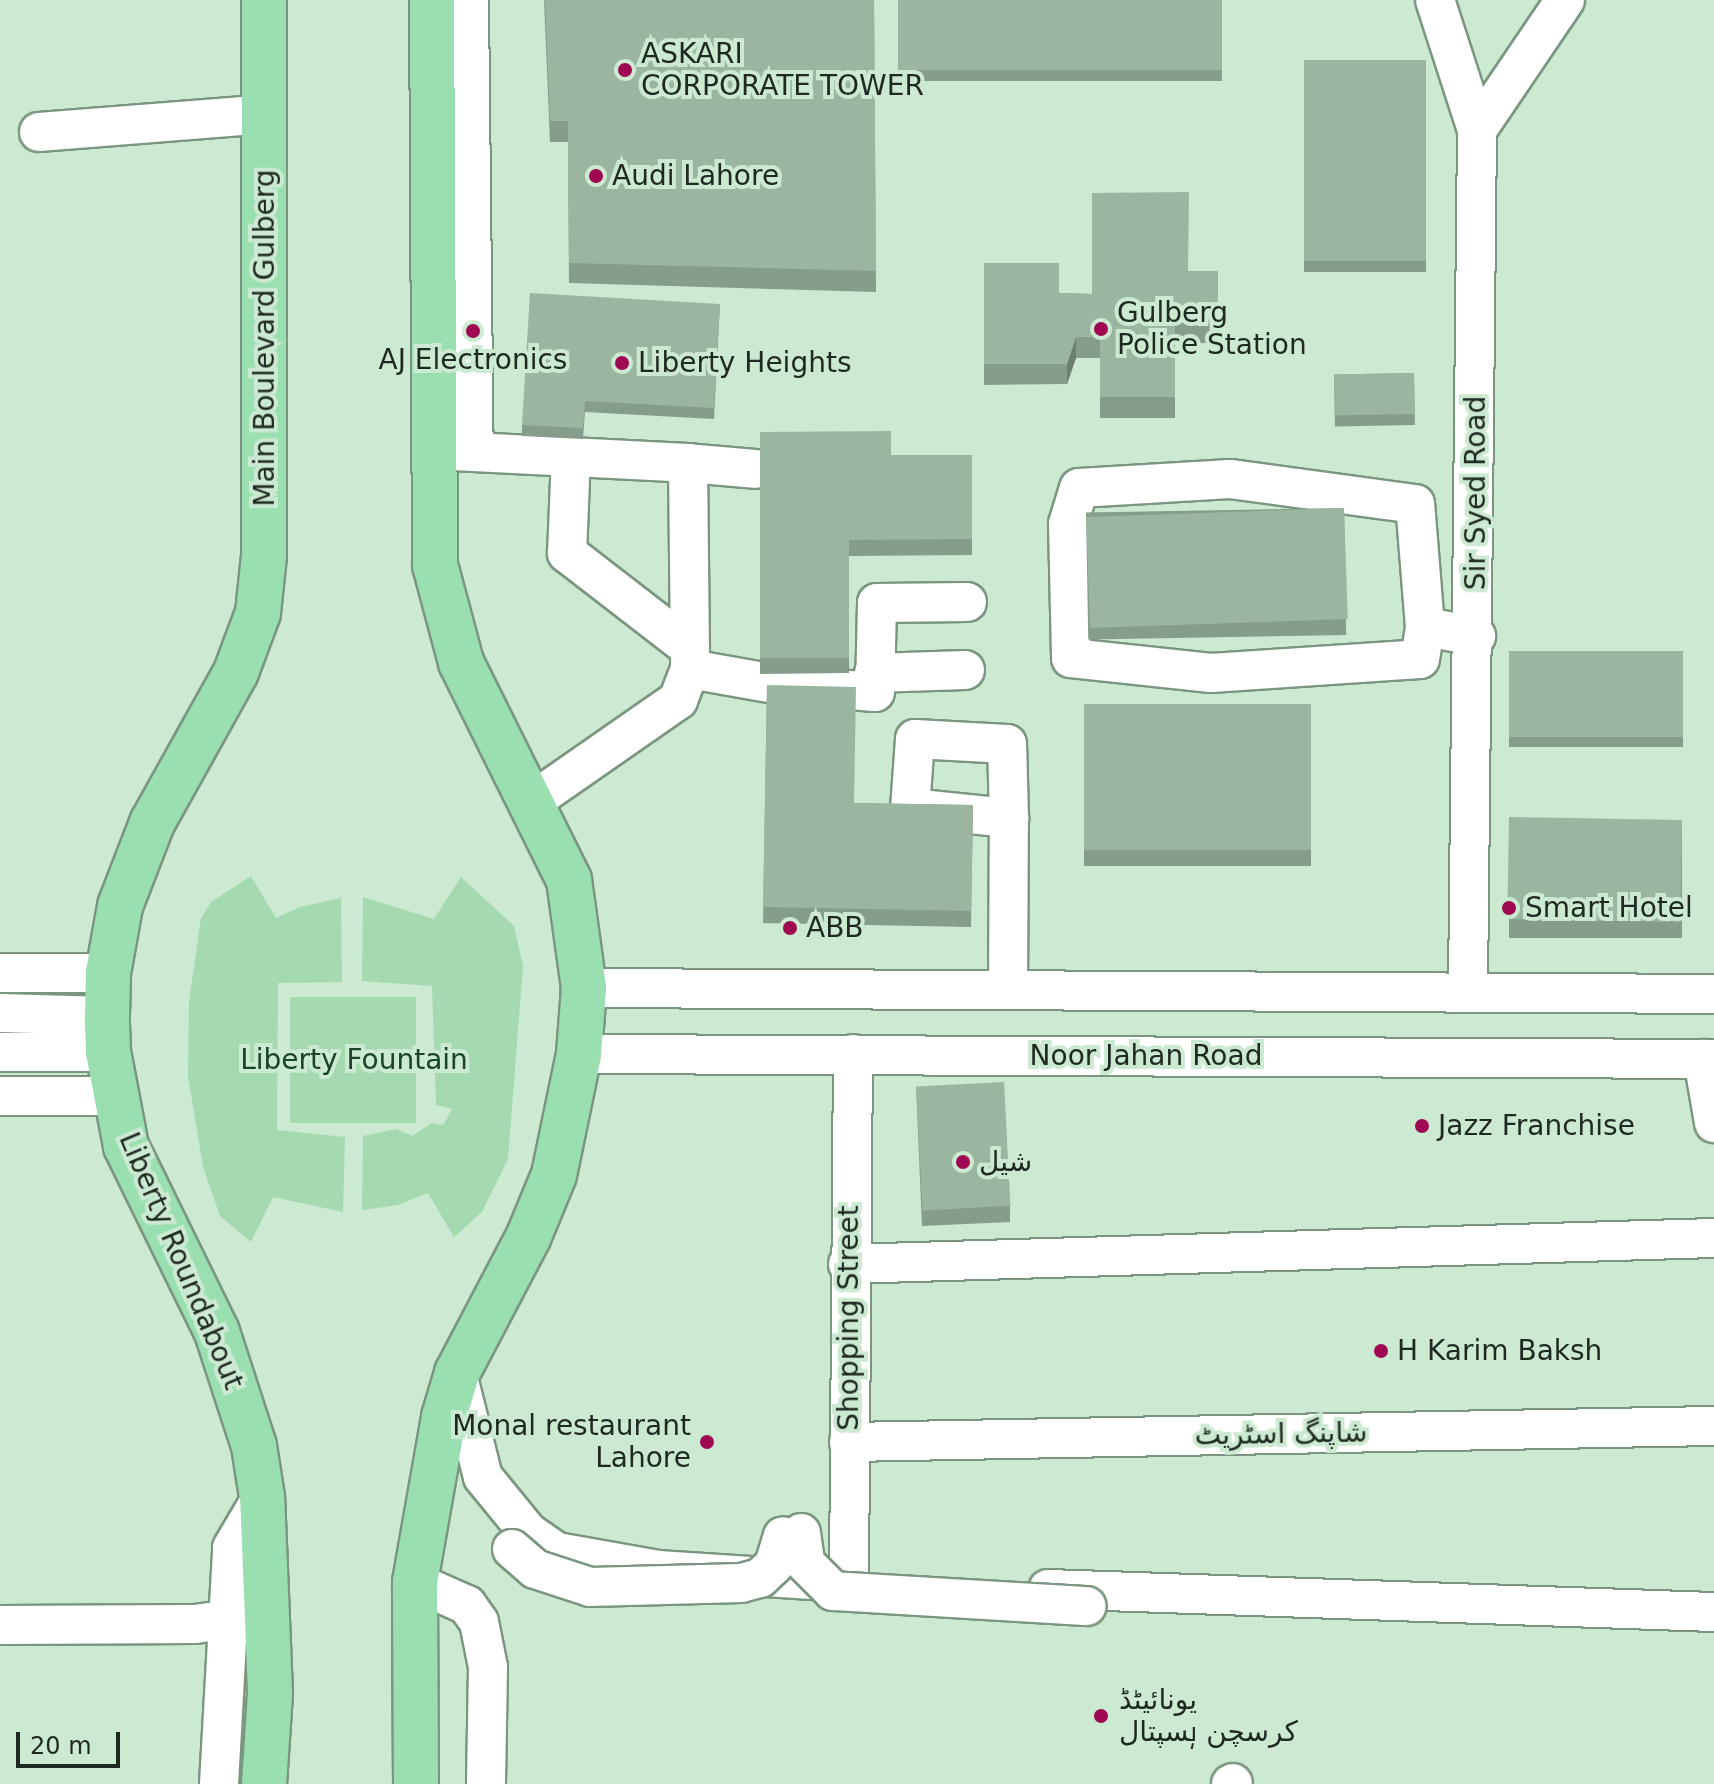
<!DOCTYPE html>
<html>
<head>
<meta charset="utf-8">
<style>
  body { margin:0 }
  #map { position:relative; width:1714px; height:1784px; overflow:hidden; background:#cce9d2; font-family:"DejaVu Sans",Cairo,sans-serif }
  div>[style] { position:absolute }
  .green>* { inset:0; background:#a5dab0; transform-origin:0 0 }
  .roads { filter:drop-shadow(2px 0 #7b9680) drop-shadow(-2px 0 #7b9680) drop-shadow(0 2px #7b9680) drop-shadow(0 -2px #7b9680) }
  .minor>* { height:38px; margin:-19px; padding:0 19px; transform-origin:19px; border-radius:19px; background:#fff }
  .major>* { height:44px; margin:-22px; padding:0 22px; transform-origin:22px; border-radius:22px; background:#9adfaf }
  .bridges { filter:drop-shadow(2px 0 #7b9680) drop-shadow(-2px 0 #7b9680) drop-shadow(0 2px #7b9680) drop-shadow(0 -2px #7b9680) }
  .minor-bridge>* { height:38px; margin:-19px; padding:0 19px; transform-origin:19px; border-radius:19px; background:#fff }
  .wall>* { inset:0; background:#859d8a; transform-origin:0 0 }
  .shaded-wall>* { inset:0; background:#6c7f70 }
  .building>* { inset:0; background:#9bb6a0; transform-origin:0 0 }
  .dots>* { width:22px; height:22px; translate:-50% -50%; box-sizing:border-box; border:4px solid #cce9d2; border-radius:50% }
  span { translate:-50% -50%; white-space:nowrap; text-align:center; line-height:1.15; -webkit-text-stroke:8px #cce9d2; paint-order:stroke }
  .poi-label { font-size:28px; color:#1e2921 }
  .left { translate:0 -50%; text-align:left }
  .right { translate:-100% -50%; text-align:right }
  .street-label { font-size:28px; color:#1e2921 }
  .park-label { font-size:28px; color:#174525 }
  .scale { position:absolute; left:16px; top:1732px; width:104px; height:36px; box-sizing:border-box; border:4px solid #1e2921; border-top:0; padding-left:10px; font-size:24px; line-height:28px; white-space:nowrap; color:#1e2921; -webkit-text-stroke:6px #cce9d2; paint-order:stroke }
</style>
</head>
<body>
<div id="map">
  <div class="green">
    <div style="clip-path:polygon(251px 876px,276px 918px,300px 907px,341px 898px,342px 982px,278px 983px,277px 1130px,345px 1137px,343px 1212px,273px 1197px,251px 1242px,220px 1216px,203px 1167px,188px 1076px,189px 1002px,201px 918px,211px 902px)"></div>
    <div style="clip-path:polygon(461px 877px,514px 926px,523px 966px,508px 1159px,482px 1212px,454px 1237px,428px 1193px,398px 1205px,362px 1210px,363px 1136px,396px 1129px,412px 1136px,432px 1123px,443px 1125px,452px 1109px,436px 1105px,432px 986px,362px 981px,363px 897px,434px 919px)"></div>
    <div style="left:290px;top:997px;width:126px;height:126px"></div>
  </div>
  <div class="roads">
    <div class="minor">
      <div style="left:469px;top:0;width:451px;rotate:89.4deg"></div>
      <div style="left:1435px;top:0;width:137px;rotate:72.1deg"></div>
      <div style="left:1477px;top:130px;width:863px;rotate:90.6deg"></div>
      <div style="left:1477px;top:130px;width:157px;rotate:-55.9deg"></div>
      <div style="left:39px;top:132px;width:228px;rotate:-4.5deg"></div>
      <div style="left:433px;top:450px;width:255px;rotate:2.9deg"></div>
      <div style="left:688px;top:463px;width:206px;rotate:89.4deg"></div>
      <div style="left:690px;top:669px;width:33px;rotate:111deg"></div>
      <div style="left:678px;top:700px;width:180px;rotate:145.2deg"></div>
      <div style="left:571px;top:455px;width:98px;rotate:92.3deg"></div>
      <div style="left:567px;top:553px;width:155px;rotate:37.7deg"></div>
      <div style="left:688px;top:463px;width:68px;rotate:5deg"></div>
      <div style="left:1425px;top:627px;width:123px;rotate:-94.6deg"></div>
      <div style="left:1415px;top:504px;width:187px;rotate:-172.3deg"></div>
      <div style="left:1230px;top:479px;width:151px;rotate:176.6deg"></div>
      <div style="left:1079px;top:488px;width:38px;rotate:107deg"></div>
      <div style="left:1068px;top:524px;width:134px;rotate:88.7deg"></div>
      <div style="left:1071px;top:658px;width:141px;rotate:6.1deg"></div>
      <div style="left:1211px;top:673px;width:209px;rotate:-3.8deg"></div>
      <div style="left:1420px;top:659px;width:32px;rotate:-81deg"></div>
      <div style="left:1425px;top:627px;width:52px;rotate:10deg"></div>
      <div style="left:690px;top:669px;width:86px;rotate:10deg"></div>
      <div style="left:775px;top:684px;width:100px;rotate:4.6deg"></div>
      <div style="left:875px;top:692px;width:89px;rotate:-88.7deg"></div>
      <div style="left:877px;top:603px;width:90px;rotate:-0.6deg"></div>
      <div style="left:874px;top:673px;width:91px;rotate:-1.9deg"></div>
      <div style="left:0;top:973px;width:108px"></div>
      <div style="left:584px;top:988px;width:1130px;rotate:0.3deg"></div>
      <div style="left:1008px;top:990px;width:172px;rotate:-89.7deg"></div>
      <div style="left:1009px;top:818px;width:74px;rotate:-91.5deg"></div>
      <div style="left:1007px;top:744px;width:92px;rotate:-176.9deg"></div>
      <div style="left:915px;top:739px;width:69px;rotate:94.1deg"></div>
      <div style="left:910px;top:808px;width:100px;rotate:5.8deg"></div>
      <div style="left:0;top:1013px;width:107px;rotate:1.6deg"></div>
      <div style="left:0;top:1052px;width:108px"></div>
      <div style="left:579px;top:1054px;width:1135px;rotate:0.25deg"></div>
      <div style="left:1703px;top:1059px;width:65px;rotate:80.2deg"></div>
      <div style="left:0;top:1096px;width:117px"></div>
      <div style="left:848px;top:1264px;width:866px;rotate:-1.72deg"></div>
      <div style="left:457px;top:1373px;width:107px;rotate:76deg"></div>
      <div style="left:483px;top:1477px;width:71px;rotate:50.7deg"></div>
      <div style="left:528px;top:1532px;width:35px;rotate:35deg"></div>
      <div style="left:557px;top:1552px;width:103px;rotate:10.1deg"></div>
      <div style="left:658px;top:1570px;width:185px;rotate:3.7deg"></div>
      <div style="left:849px;top:1442px;width:865px;rotate:-1.06deg"></div>
      <div style="left:415px;top:1582px;width:57px;rotate:23.9deg"></div>
      <div style="left:467px;top:1605px;width:21px;rotate:55deg"></div>
      <div style="left:479px;top:1622px;width:46px;rotate:78.7deg"></div>
      <div style="left:488px;top:1667px;width:117px;rotate:91deg"></div>
      <div style="left:849px;top:1582px;width:528px;rotate:-89.57deg"></div>
      <div style="left:1048px;top:1589px;width:666px;rotate:1.98deg"></div>
      <div style="left:0;top:1625px;width:195px;rotate:-0.3deg"></div>
      <div style="left:195px;top:1624px;width:35px;rotate:-8deg"></div>
      <div style="left:219px;top:1784px;width:236px;rotate:-86.8deg"></div>
      <div style="left:232px;top:1548px;width:59px;rotate:-59.5deg"></div>
      <div style="left:1231px;top:1784px;width:2px;rotate:-27deg"></div>
    </div>
    <div class="major">
      <div style="left:264px;top:1784px;width:91px;rotate:-86.2deg"></div>
      <div style="left:270px;top:1693px;width:196px;rotate:-92.3deg"></div>
      <div style="left:262px;top:1497px;width:52px;rotate:-98.9deg"></div>
      <div style="left:254px;top:1446px;width:120px;rotate:-108deg"></div>
      <div style="left:217px;top:1332px;width:207px;rotate:-116.1deg"></div>
      <div style="left:126px;top:1146px;width:96px;rotate:-100.8deg"></div>
      <div style="left:108px;top:1052px;width:36px;rotate:-92deg"></div>
      <div style="left:107px;top:1016px;width:43px;rotate:-88.7deg"></div>
      <div style="left:108px;top:973px;width:68px;rotate:-79.8deg"></div>
      <div style="left:120px;top:906px;width:89px;rotate:-68.9deg"></div>
      <div style="left:152px;top:823px;width:173px;rotate:-60.9deg"></div>
      <div style="left:236px;top:672px;width:63px;rotate:-69.6deg"></div>
      <div style="left:258px;top:613px;width:57px;rotate:-84deg"></div>
      <div style="left:264px;top:556px;width:556px;rotate:-90deg"></div>
      <div style="left:416px;top:1784px;width:202px;rotate:-90.3deg"></div>
      <div style="left:415px;top:1582px;width:168px;rotate:-80deg"></div>
      <div style="left:444px;top:1417px;width:46px;rotate:-73.5deg"></div>
      <div style="left:457px;top:1373px;width:153px;rotate:-62.3deg"></div>
      <div style="left:528px;top:1238px;width:68px;rotate:-67.6deg"></div>
      <div style="left:554px;top:1175px;width:124px;rotate:-78.3deg"></div>
      <div style="left:579px;top:1054px;width:66px;rotate:-85.7deg"></div>
      <div style="left:584px;top:988px;width:109px;rotate:-97.9deg"></div>
      <div style="left:569px;top:880px;width:243px;rotate:-116.4deg"></div>
      <div style="left:461px;top:662px;width:100px;rotate:-105deg"></div>
      <div style="left:435px;top:565px;width:565px;rotate:-90.3deg"></div>
    </div>
  </div>
  <div class="bridges">
    <div class="minor-bridge">
      <div style="left:801px;top:1533px;width:30px;rotate:82deg"></div>
      <div style="left:805px;top:1563px;width:40px;rotate:45deg"></div>
      <div style="left:833px;top:1591px;width:254px;rotate:3.4deg"></div>
      <div style="left:512px;top:1549px;width:30px;rotate:41deg"></div>
      <div style="left:535px;top:1569px;width:58px;rotate:18.1deg"></div>
      <div style="left:590px;top:1587px;width:151px;rotate:-1.5deg"></div>
      <div style="left:741px;top:1583px;width:20px;rotate:-15deg"></div>
      <div style="left:760px;top:1578px;width:19px;rotate:-43deg"></div>
      <div style="left:774px;top:1565px;width:30px;rotate:-73deg"></div>
    </div>
  </div>
  <div class="wall">
    <div style="clip-path:polygon(544px 0,874px 0,876px 292px,569px 283px,568px 142px,550px 142px)"></div>
    <div style="left:898px;top:0;width:324px;height:81px"></div>
    <div style="left:1426px;top:60px;width:212px;height:122px;rotate:90deg"></div>
    <div style="clip-path:polygon(984px 263px,1059px 293px,1092px 294px,1189px 271px,1218px 271px,1217px 343px,1175px 343px,1175px 418px,1100px 418px,1100px 358px,1076px 358px,1067px 384px,984px 385px)"></div>
    <div style="clip-path:polygon(720px 304px,714px 419px,585px 412px,583px 439px,522px 436px,522px 425px)"></div>
    <div style="left:1414px;top:373px;width:52px;height:80px;rotate:89deg"></div>
    <div style="clip-path:polygon(760px 432px,891px 455px,972px 455px,972px 555px,849px 556px,849px 673px,760px 674px)"></div>
    <div style="left:1344px;top:508px;width:127px;height:258px;rotate:89deg"></div>
    <div style="left:1509px;top:651px;width:174px;height:96px"></div>
    <div style="clip-path:polygon(767px 685px,854px 803px,973px 805px,971px 927px,763px 923px)"></div>
    <div style="left:1311px;top:704px;width:162px;height:227px;rotate:90deg"></div>
    <div style="left:1682px;top:820px;width:118px;height:173px;rotate:90deg"></div>
    <div style="clip-path:polygon(916px 1086px,1010px 1206px,1010px 1222px,922px 1226px)"></div>
  </div>
  <div class="shaded-wall">
    <div style="clip-path:polygon(1076px 337px,1076px 358px,1067px 384px,1067px 364px)"></div>
  </div>
  <div class="building">
    <div style="clip-path:polygon(545px 0,874px 0,876px 271px,569px 263px,568px 121px,550px 121px)"></div>
    <div style="left:898px;top:0;width:324px;height:70px"></div>
    <div style="left:1426px;top:60px;width:201px;height:122px;rotate:90deg"></div>
    <div style="clip-path:polygon(1189px 192px,1188px 271px,1218px 271px,1217px 323px,1175px 323px,1175px 397px,1100px 397px,1100px 337px,1076px 337px,1067px 364px,984px 364px,984px 263px,1059px 263px,1059px 293px,1092px 294px,1092px 193px)"></div>
    <div style="clip-path:polygon(530px 293px,720px 304px,714px 408px,585px 401px,583px 428px,522px 425px)"></div>
    <div style="left:1414px;top:373px;width:41px;height:80px;rotate:89deg"></div>
    <div style="clip-path:polygon(891px 431px,891px 455px,972px 455px,972px 539px,849px 540px,849px 658px,760px 658px,760px 432px)"></div>
    <div style="left:1344px;top:508px;width:111px;height:258px;rotate:88deg"></div>
    <div style="left:1509px;top:651px;width:174px;height:86px"></div>
    <div style="clip-path:polygon(767px 685px,856px 687px,854px 803px,973px 805px,971px 911px,763px 907px)"></div>
    <div style="left:1311px;top:704px;width:146px;height:227px;rotate:90deg"></div>
    <div style="left:1682px;top:820px;width:102px;height:173px;rotate:91deg"></div>
    <div style="left:1004px;top:1082px;width:124px;height:88px;rotate:87deg"></div>
  </div>
  <div class="dots">
    <div style="left:625px;top:70px;background:#9e0952"></div>
    <div style="left:596px;top:176px;background:#9e0952"></div>
    <div style="left:1101px;top:329px;background:#9e0952"></div>
    <div style="left:473px;top:331px;background:#9e0952"></div>
    <div style="left:622px;top:363px;background:#9e0952"></div>
    <div style="left:1509px;top:908px;background:#9e0952"></div>
    <div style="left:790px;top:928px;background:#9e0952"></div>
    <div style="left:1422px;top:1126px;background:#9e0952"></div>
    <div style="left:963px;top:1162px;background:#9e0952"></div>
    <div style="left:1381px;top:1351px;background:#9e0952"></div>
    <div style="left:707px;top:1442px;background:#9e0952"></div>
    <div style="left:1101px;top:1716px;background:#9e0952"></div>
  </div>
  <div class="poi-label">
    <span class="left" style="left:641px;top:70px">ASKARI<br>CORPORATE TOWER</span>
    <span class="left" style="left:612px;top:176px">Audi Lahore</span>
    <span class="left" style="left:1117px;top:329px">Gulberg<br>Police Station</span>
    <span style="left:473px;top:360px">AJ Electronics</span>
    <span class="left" style="left:638px;top:363px">Liberty Heights</span>
    <span class="left" style="left:1525px;top:908px">Smart Hotel</span>
    <span class="left" style="left:806px;top:928px">ABB</span>
    <span class="left" style="left:1438px;top:1126px">Jazz Franchise</span>
    <span class="left" style="left:979px;top:1162px">شیل</span>
    <span class="left" style="left:1397px;top:1351px">H Karim Baksh</span>
    <span class="right" style="left:691px;top:1442px">Monal restaurant<br>Lahore</span>
    <span class="left" style="left:1119px;top:1716px">یونائیٹڈ<br>کرسچن ہسپتال</span>
  </div>
  <div class="street-label">
    <span style="left:265px;top:338px;rotate:-90deg">Main Boulevard Gulberg</span>
    <span style="left:1476px;top:493px;rotate:-90deg">Sir Syed Road</span>
    <span style="left:1146px;top:1056px">Noor Jahan Road</span>
    <span style="left:181px;top:1261px;rotate:67deg">Liberty Roundabout</span>
    <span style="left:849px;top:1318px;rotate:-90deg">Shopping Street</span>
    <span style="left:1281px;top:1434px;rotate:-1deg">شاپنگ اسٹریٹ</span>
  </div>
  <div class="park-label">
    <span style="left:354px;top:1060px">Liberty Fountain</span>
  </div>
  <div class="scale">20 m</div>
</div>
</body>
</html>
